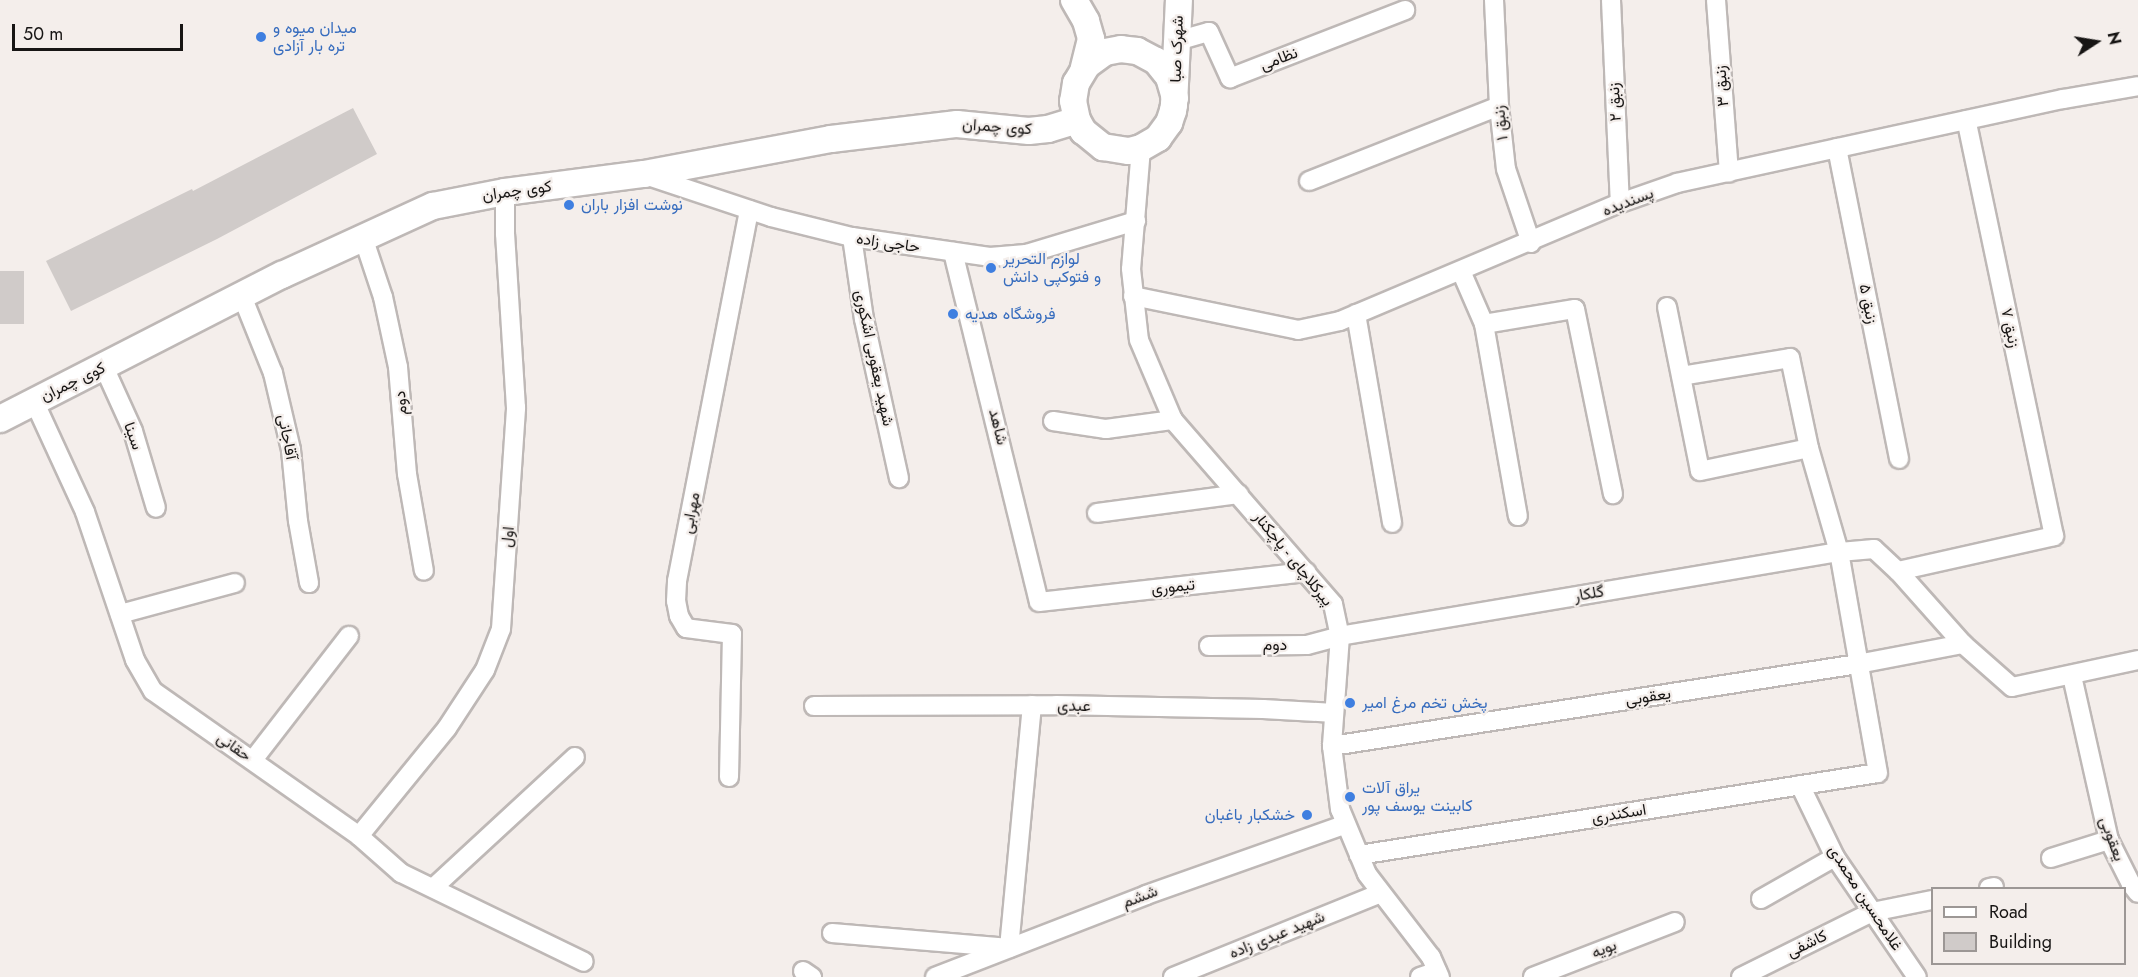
<!DOCTYPE html>
<html>
<head>
<meta charset="utf-8">
<style>
  body { margin:0 }
  #map { position:relative; width:2138px; height:977px; overflow:hidden; background:#f4eeeb; font-family:Jost,Vazirmatn,sans-serif }
  div>[style] { position:absolute }
  .building>* { inset:0; background:#d0cbc9; transform-origin:0 0 }
  .roads { filter:drop-shadow(2px 0 #beb8b6) drop-shadow(-2px 0 #beb8b6) drop-shadow(0 2px #beb8b6) drop-shadow(0 -2px #beb8b6) }
  .minor>* { height:18px; margin:-9px; padding:0 9px; transform-origin:9px; border-radius:9px; background:#fff }
  .secondary>* { height:26px; margin:-13px; padding:0 13px; transform-origin:13px; border-radius:13px; background:#fff }
  .dots>* { width:16px; height:16px; translate:-50% -50%; box-sizing:border-box; border:3px solid #f4eeeb; border-radius:50% }
  span { translate:-50% -50%; white-space:nowrap; text-align:center; line-height:1.15; -webkit-text-stroke:4.5px #f4eeeb; paint-order:stroke }
  .shop-label { font-size:16px; color:#366cbe }
  .left { translate:0 -50%; text-align:left }
  .right { translate:-100% -50%; text-align:right }
  .street-label { font-size:16px; color:#171514 }
  .legend { position:absolute; left:1931px; top:887px; width:195px; height:78px; box-sizing:border-box; background:#f4eeeb; border:2px solid #9c9795; margin:0; padding:8px 10px; list-style:none; font-size:18px; color:#171514 }
  .legend li { display:flex; align-items:center; gap:12px; height:30px }
  .legend b { width:30px; border:2px solid #9c9795 }
  .north { position:absolute; left:2066px; top:12px; width:60px; height:60px; -webkit-text-stroke:4px #f4eeeb; paint-order:stroke; rotate:78deg; font-size:16px; font-weight:700; line-height:24px; text-align:center; color:#171514 }
  .north::after { content:''; display:block; margin:auto; width:21px; height:27px; background:#171514; clip-path:polygon(50% 0,100% 100%,50% 72%,0 100%) }
  .scale { position:absolute; left:12px; top:24px; width:171px; height:27px; box-sizing:border-box; border:3px solid #171514; border-top:0; padding-left:8px; font-size:18px; line-height:21px; white-space:nowrap; color:#171514; -webkit-text-stroke:4px #f4eeeb; paint-order:stroke }
</style>
</head>
<body>
<div id="map">
  <div class="building">
    <div style="clip-path:polygon(353px 108px,377px 154px,217px 239px,71px 311px,46px 261px,192px 189px,193px 191px)"></div>
    <div style="left:0;top:271px;width:24px;height:53px"></div>
  </div>
  <div class="roads">
    <div class="minor">
      <div style="left:1494px;top:0;width:106px;rotate:87.3deg"></div>
      <div style="left:1499px;top:106px;width:63px;rotate:83.7deg"></div>
      <div style="left:1506px;top:169px;width:78px;rotate:71.3deg"></div>
      <div style="left:1611px;top:0;width:203px;rotate:87.5deg"></div>
      <div style="left:1716px;top:0;width:173px;rotate:85.7deg"></div>
      <div style="left:1177px;top:41px;width:33px;rotate:-16deg"></div>
      <div style="left:1209px;top:32px;width:51px;rotate:65.5deg"></div>
      <div style="left:1230px;top:78px;width:188px;rotate:-21.2deg"></div>
      <div style="left:1141px;top:148px;width:121px;rotate:94.7deg"></div>
      <div style="left:1131px;top:269px;width:71px;rotate:83.6deg"></div>
      <div style="left:1139px;top:340px;width:87px;rotate:67deg"></div>
      <div style="left:1173px;top:420px;width:244px;rotate:49deg"></div>
      <div style="left:1333px;top:604px;width:33px;rotate:78deg"></div>
      <div style="left:1340px;top:636px;width:110px;rotate:94.2deg"></div>
      <div style="left:1332px;top:746px;width:64px;rotate:82.8deg"></div>
      <div style="left:1340px;top:809px;width:70px;rotate:67.4deg"></div>
      <div style="left:1367px;top:874px;width:105px;rotate:52.4deg"></div>
      <div style="left:1431px;top:957px;width:22px;rotate:66deg"></div>
      <div style="left:1837px;top:148px;width:317px;rotate:78.7deg"></div>
      <div style="left:645px;top:175px;width:133px;rotate:18.4deg"></div>
      <div style="left:771px;top:217px;width:83px;rotate:13.9deg"></div>
      <div style="left:852px;top:237px;width:139px;rotate:8.2deg"></div>
      <div style="left:990px;top:257px;width:36px;rotate:-5deg"></div>
      <div style="left:1026px;top:254px;width:115px;rotate:-16.7deg"></div>
      <div style="left:1309px;top:181px;width:204px;rotate:-21.5deg"></div>
      <div style="left:363px;top:237px;width:63px;rotate:71.6deg"></div>
      <div style="left:383px;top:297px;width:72px;rotate:77.9deg"></div>
      <div style="left:398px;top:367px;width:107px;rotate:85.2deg"></div>
      <div style="left:407px;top:474px;width:98px;rotate:80.1deg"></div>
      <div style="left:852px;top:237px;width:83px;rotate:81.7deg"></div>
      <div style="left:864px;top:319px;width:163px;rotate:77.6deg"></div>
      <div style="left:953px;top:252px;width:360px;rotate:76.2deg"></div>
      <div style="left:1039px;top:602px;width:269px;rotate:-6.4deg"></div>
      <div style="left:1461px;top:271px;width:58px;rotate:66.5deg"></div>
      <div style="left:1484px;top:324px;width:195px;rotate:80deg"></div>
      <div style="left:242px;top:296px;width:83px;rotate:68.1deg"></div>
      <div style="left:273px;top:373px;width:79px;rotate:76.8deg"></div>
      <div style="left:291px;top:450px;width:71px;rotate:84.4deg"></div>
      <div style="left:298px;top:521px;width:63px;rotate:79.9deg"></div>
      <div style="left:1133px;top:296px;width:168px;rotate:11.6deg"></div>
      <div style="left:1298px;top:330px;width:43px;rotate:-12.1deg"></div>
      <div style="left:1340px;top:321px;width:304px;rotate:-22.9deg"></div>
      <div style="left:1620px;top:203px;width:60px;rotate:-19.3deg"></div>
      <div style="left:1677px;top:183px;width:395px;rotate:-12.3deg"></div>
      <div style="left:2063px;top:99px;width:76px;rotate:-9.8deg"></div>
      <div style="left:1667px;top:307px;width:167px;rotate:78.6deg"></div>
      <div style="left:1700px;top:471px;width:111px;rotate:-11.9deg"></div>
      <div style="left:1356px;top:314px;width:212px;rotate:80.2deg"></div>
      <div style="left:1484px;top:324px;width:92px;rotate:-9.4deg"></div>
      <div style="left:1575px;top:309px;width:189px;rotate:78.4deg"></div>
      <div style="left:104px;top:367px;width:70px;rotate:65.6deg"></div>
      <div style="left:133px;top:431px;width:80px;rotate:73.4deg"></div>
      <div style="left:34px;top:401px;width:122px;rotate:65.3deg"></div>
      <div style="left:85px;top:512px;width:156px;rotate:71.3deg"></div>
      <div style="left:135px;top:660px;width:36px;rotate:60deg"></div>
      <div style="left:153px;top:691px;width:252px;rotate:35.1deg"></div>
      <div style="left:359px;top:836px;width:56px;rotate:41.4deg"></div>
      <div style="left:401px;top:873px;width:203px;rotate:25.9deg"></div>
      <div style="left:1053px;top:421px;width:54px;rotate:8.6deg"></div>
      <div style="left:1106px;top:429px;width:68px;rotate:-7.7deg"></div>
      <div style="left:1097px;top:513px;width:143px;rotate:-7.6deg"></div>
      <div style="left:1898px;top:571px;width:160px;rotate:-12.6deg"></div>
      <div style="left:2054px;top:536px;width:425px;rotate:-101.9deg"></div>
      <div style="left:120px;top:614px;width:119px;rotate:-15.1deg"></div>
      <div style="left:1209px;top:646px;width:98px;rotate:-0.6deg"></div>
      <div style="left:1307px;top:645px;width:34px;rotate:-15deg"></div>
      <div style="left:1340px;top:636px;width:506px;rotate:-9.56deg"></div>
      <div style="left:1839px;top:552px;width:35px;rotate:-5deg"></div>
      <div style="left:1874px;top:549px;width:33px;rotate:43deg"></div>
      <div style="left:1898px;top:571px;width:98px;rotate:48.3deg"></div>
      <div style="left:1963px;top:644px;width:65px;rotate:41.3deg"></div>
      <div style="left:2012px;top:687px;width:129px;rotate:-12.1deg"></div>
      <div style="left:2072px;top:676px;width:168px;rotate:77.3deg"></div>
      <div style="left:2109px;top:840px;width:49px;rotate:63.4deg"></div>
      <div style="left:2131px;top:884px;width:11px;rotate:52deg"></div>
      <div style="left:814px;top:706px;width:242px;rotate:-0.2deg"></div>
      <div style="left:1056px;top:705px;width:207px;rotate:1.1deg"></div>
      <div style="left:1263px;top:709px;width:71px;rotate:3.2deg"></div>
      <div style="left:1332px;top:746px;width:532px;rotate:-8.86deg"></div>
      <div style="left:1858px;top:664px;width:107px;rotate:-10.8deg"></div>
      <div style="left:253px;top:760px;width:157px;rotate:-52.3deg"></div>
      <div style="left:729px;top:777px;width:143px;rotate:-88.8deg"></div>
      <div style="left:732px;top:634px;width:46px;rotate:-172.6deg"></div>
      <div style="left:686px;top:628px;width:14px;rotate:-120deg"></div>
      <div style="left:679px;top:616px;width:15px;rotate:-101deg"></div>
      <div style="left:676px;top:601px;width:20px;rotate:-87deg"></div>
      <div style="left:677px;top:581px;width:378px;rotate:-79deg"></div>
      <div style="left:1800px;top:785px;width:80px;rotate:64.1deg"></div>
      <div style="left:1835px;top:857px;width:145px;rotate:55.7deg"></div>
      <div style="left:359px;top:836px;width:139px;rotate:-50.8deg"></div>
      <div style="left:447px;top:728px;width:69px;rotate:-56.8deg"></div>
      <div style="left:485px;top:670px;width:44px;rotate:-68.7deg"></div>
      <div style="left:501px;top:629px;width:222px;rotate:-86.1deg"></div>
      <div style="left:516px;top:408px;width:174px;rotate:-93.6deg"></div>
      <div style="left:505px;top:234px;width:42px;rotate:-90deg"></div>
      <div style="left:1359px;top:855px;width:525px;rotate:-8.98deg"></div>
      <div style="left:1878px;top:773px;width:224px;rotate:-100deg"></div>
      <div style="left:1839px;top:552px;width:108px;rotate:-106.1deg"></div>
      <div style="left:1809px;top:448px;width:92px;rotate:-101.9deg"></div>
      <div style="left:1790px;top:358px;width:110px;rotate:170.6deg"></div>
      <div style="left:2051px;top:858px;width:61px;rotate:-17.2deg"></div>
      <div style="left:433px;top:888px;width:193px;rotate:-42.7deg"></div>
      <div style="left:1989px;top:888px;width:5px;rotate:-11deg"></div>
      <div style="left:1761px;top:899px;width:85px;rotate:-29.6deg"></div>
      <div style="left:832px;top:933px;width:178px;rotate:4.8deg"></div>
      <div style="left:1009px;top:948px;width:244px;rotate:-84.6deg"></div>
      <div style="left:803px;top:971px;width:11px;rotate:34deg"></div>
      <div style="left:935px;top:977px;width:226px;rotate:-21.2deg"></div>
      <div style="left:1146px;top:895px;width:212px;rotate:-19.5deg"></div>
      <div style="left:1173px;top:977px;width:224px;rotate:-22deg"></div>
      <div style="left:1420px;top:977px;width:18px;rotate:-19deg"></div>
      <div style="left:1533px;top:977px;width:152px;rotate:-21.2deg"></div>
      <div style="left:1741px;top:977px;width:146px;rotate:-26.4deg"></div>
      <div style="left:1872px;top:912px;width:61px;rotate:-11.3deg"></div>
    </div>
    <div class="secondary">
      <div style="left:1074px;top:0;width:24px;rotate:60deg"></div>
      <div style="left:1086px;top:21px;width:19px;rotate:74deg"></div>
      <div style="left:1091px;top:39px;width:30px;rotate:104deg"></div>
      <div style="left:1175px;top:98px;width:22px;rotate:-106deg"></div>
      <div style="left:1169px;top:77px;width:21px;rotate:-129deg"></div>
      <div style="left:1156px;top:61px;width:21px;rotate:-152deg"></div>
      <div style="left:1137px;top:51px;width:16px;rotate:-173deg"></div>
      <div style="left:1121px;top:49px;width:16px;rotate:169deg"></div>
      <div style="left:1105px;top:52px;width:22px;rotate:144deg"></div>
      <div style="left:1087px;top:65px;width:21px;rotate:121deg"></div>
      <div style="left:1076px;top:83px;width:18px;rotate:99deg"></div>
      <div style="left:1073px;top:101px;width:19px;rotate:78deg"></div>
      <div style="left:1077px;top:120px;width:13px;rotate:61deg"></div>
      <div style="left:1083px;top:131px;width:26px;rotate:39deg"></div>
      <div style="left:1103px;top:147px;width:26px;rotate:9deg"></div>
      <div style="left:1129px;top:151px;width:12px;rotate:-14deg"></div>
      <div style="left:1141px;top:148px;width:20px;rotate:-30deg"></div>
      <div style="left:1158px;top:138px;width:19px;rotate:-54deg"></div>
      <div style="left:1169px;top:123px;width:13px;rotate:-72deg"></div>
      <div style="left:1173px;top:111px;width:6px;rotate:-81deg"></div>
      <div style="left:1174px;top:105px;width:105px;rotate:-87.3deg"></div>
      <div style="left:0;top:419px;width:317px;rotate:-27.1deg"></div>
      <div style="left:282px;top:275px;width:166px;rotate:-24.6deg"></div>
      <div style="left:433px;top:206px;width:73px;rotate:-11deg"></div>
      <div style="left:505px;top:192px;width:140px;rotate:-7.4deg"></div>
      <div style="left:644px;top:174px;width:190px;rotate:-10.6deg"></div>
      <div style="left:831px;top:139px;width:127px;rotate:-6.8deg"></div>
      <div style="left:957px;top:124px;width:72px;rotate:5.6deg"></div>
      <div style="left:1029px;top:131px;width:19px;rotate:-6deg"></div>
      <div style="left:1048px;top:129px;width:30px;rotate:-17deg"></div>
    </div>
  </div>
  <div class="dots">
    <div style="left:261px;top:37px;background:#3f7fe0"></div>
    <div style="left:569px;top:205px;background:#3f7fe0"></div>
    <div style="left:991px;top:268px;background:#3f7fe0"></div>
    <div style="left:953px;top:314px;background:#3f7fe0"></div>
    <div style="left:1350px;top:703px;background:#3f7fe0"></div>
    <div style="left:1350px;top:797px;background:#3f7fe0"></div>
    <div style="left:1307px;top:815px;background:#3f7fe0"></div>
  </div>
  <div class="shop-label">
    <span class="left" style="left:273px;top:37px">میدان میوه و<br>تره بار آزادی</span>
    <span class="left" style="left:581px;top:205px">نوشت افزار باران</span>
    <span class="left" style="left:1003px;top:268px">لوازم التحریر<br>و فتوکپی دانش</span>
    <span class="left" style="left:965px;top:314px">فروشگاه هدیه</span>
    <span class="left" style="left:1362px;top:703px">پخش تخم مرغ امیر</span>
    <span class="left" style="left:1362px;top:797px">یراق آلات<br>کابینت یوسف پور</span>
    <span class="right" style="left:1295px;top:815px">خشکبار باغبان</span>
  </div>
  <div class="street-label">
    <span style="left:1177px;top:49px;rotate:-88deg">شهرک صبا</span>
    <span style="left:1279px;top:59px;rotate:-21deg">نظامی</span>
    <span style="left:1722px;top:86px;rotate:-94deg">زنبق ۳</span>
    <span style="left:1615px;top:102px;rotate:-93deg">زنبق ۲</span>
    <span style="left:1501px;top:123px;rotate:-96deg">زنبق ۱</span>
    <span style="left:997px;top:127px;rotate:4deg">کوی چمران</span>
    <span style="left:517px;top:191px;rotate:-8deg">کوی چمران</span>
    <span style="left:1628px;top:202px;rotate:-21deg">پسندیده</span>
    <span style="left:888px;top:243px;rotate:8deg">حاجی زاده</span>
    <span style="left:1868px;top:304px;rotate:79deg">زنبق ۵</span>
    <span style="left:2010px;top:328px;rotate:78deg">زنبق ۷</span>
    <span style="left:874px;top:358px;rotate:78deg">شهید یعقوبی اشکوری</span>
    <span style="left:73px;top:382px;rotate:-26deg">کوی چمران</span>
    <span style="left:401px;top:403px;rotate:-95deg">دوم</span>
    <span style="left:998px;top:427px;rotate:76deg">شاهد</span>
    <span style="left:133px;top:436px;rotate:70deg">سینا</span>
    <span style="left:287px;top:437px;rotate:79deg">آقاجانی</span>
    <span style="left:691px;top:513px;rotate:-79deg">مهرابی</span>
    <span style="left:508px;top:537px;rotate:-84deg">اول</span>
    <span style="left:1293px;top:559px;rotate:51deg">پیرکلاچای - پاچکنار</span>
    <span style="left:1173px;top:587px;rotate:-6deg">تیموری</span>
    <span style="left:1589px;top:594px;rotate:-10deg">گلکار</span>
    <span style="left:1275px;top:645px">دوم</span>
    <span style="left:1648px;top:697px;rotate:-9deg">یعقوبی</span>
    <span style="left:1074px;top:706px;rotate:1deg">عبدی</span>
    <span style="left:234px;top:747px;rotate:35deg">حقانی</span>
    <span style="left:1619px;top:814px;rotate:-9deg">اسکندری</span>
    <span style="left:2112px;top:839px;rotate:70deg">یعقوبی</span>
    <span style="left:1140px;top:897px;rotate:-21deg">ششم</span>
    <span style="left:1865px;top:898px;rotate:57deg">غلامحسین محمدی</span>
    <span style="left:1277px;top:935px;rotate:-22deg">شهید عبدی زاده</span>
    <span style="left:1807px;top:944px;rotate:-26deg">کاشفی</span>
    <span style="left:1604px;top:949px;rotate:-21deg">بویه</span>
  </div>
  <ul class="legend">
  <li><b style="height:8px;background:#fff"></b>Road</li>
  <li><b style="height:16px;background:#d0cbc9"></b>Building</li>
  </ul>
  <div class="north">N</div>
  <div class="scale">50 m</div>
</div>
</body>
</html>
